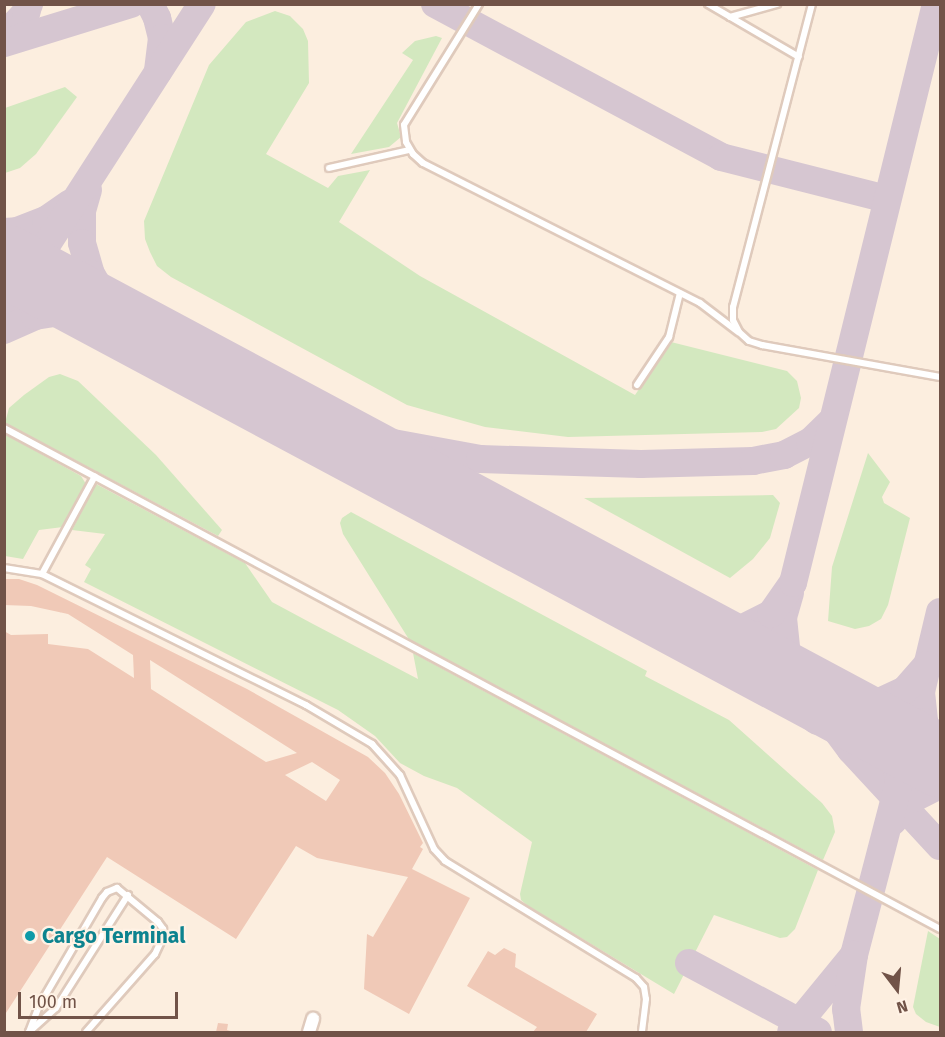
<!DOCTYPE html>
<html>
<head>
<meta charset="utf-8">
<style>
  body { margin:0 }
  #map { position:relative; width:945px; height:1037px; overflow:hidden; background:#fceedf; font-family:"Fira Sans",sans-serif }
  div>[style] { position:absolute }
  .green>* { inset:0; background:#d3e8bf }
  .taxiway>* { height:28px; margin:-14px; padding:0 14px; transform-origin:14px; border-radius:14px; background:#d6c6d1 }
  .runway>* { height:72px; margin:-36px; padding:0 36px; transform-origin:36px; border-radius:36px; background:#d6c6d1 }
  .building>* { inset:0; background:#f0c9b7 }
  .roads { filter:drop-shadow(2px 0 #dfcabc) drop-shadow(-2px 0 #dfcabc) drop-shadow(0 2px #dfcabc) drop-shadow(0 -2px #dfcabc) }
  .service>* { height:6px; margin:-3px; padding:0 3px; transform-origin:3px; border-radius:3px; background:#fff }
  .minor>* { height:12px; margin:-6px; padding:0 6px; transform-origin:6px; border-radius:6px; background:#fff }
  .dots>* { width:16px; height:16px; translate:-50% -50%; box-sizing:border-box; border:3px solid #fff2e5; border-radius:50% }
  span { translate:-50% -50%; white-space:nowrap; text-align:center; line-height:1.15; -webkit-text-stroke:4.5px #fff2e5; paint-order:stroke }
  .culture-label { font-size:21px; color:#0d838f; font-weight:700 }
  .left { translate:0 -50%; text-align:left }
  .frame { position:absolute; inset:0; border:6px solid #715348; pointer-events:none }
  .north { position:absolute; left:867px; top:959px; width:60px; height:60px; -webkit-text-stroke:4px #fff2e5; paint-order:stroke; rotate:164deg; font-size:16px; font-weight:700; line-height:24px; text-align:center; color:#715348 }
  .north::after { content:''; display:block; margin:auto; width:21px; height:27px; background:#715348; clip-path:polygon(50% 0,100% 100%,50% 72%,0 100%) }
  .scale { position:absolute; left:18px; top:992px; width:160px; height:27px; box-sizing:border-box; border:3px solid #715348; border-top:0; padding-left:8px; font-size:18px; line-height:21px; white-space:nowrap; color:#715348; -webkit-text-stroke:4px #fff2e5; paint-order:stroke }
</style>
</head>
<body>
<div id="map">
  <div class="green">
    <div style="clip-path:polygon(275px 11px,290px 16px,303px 29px,308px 41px,309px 83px,266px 154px,328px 188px,338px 176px,370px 170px,339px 222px,420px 276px,635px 395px,671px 342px,787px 371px,797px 381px,801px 398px,799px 408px,776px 429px,762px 432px,568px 437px,485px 427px,407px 405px,171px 277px,157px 266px,150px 252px,145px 239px,144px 221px,209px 65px,246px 22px)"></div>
    <div style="clip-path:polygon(436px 36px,442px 38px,397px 123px,401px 137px,389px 147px,351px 154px,413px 60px,402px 53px,415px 41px)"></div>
    <div style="clip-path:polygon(65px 87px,77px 97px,36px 154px,20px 168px,5px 173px,5px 108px)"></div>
    <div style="clip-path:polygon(60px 374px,78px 381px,156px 455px,222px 530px,218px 536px,5px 423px,9px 408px,24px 395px,49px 377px)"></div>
    <div style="clip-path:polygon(5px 434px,81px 476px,86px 484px,63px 527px,39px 530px,23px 559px,5px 556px)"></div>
    <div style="clip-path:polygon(868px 453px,890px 482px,882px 497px,884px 503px,910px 518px,888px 605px,881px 619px,869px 626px,855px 629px,828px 621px,832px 567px)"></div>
    <div style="clip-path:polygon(96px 484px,245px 563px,272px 602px,313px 624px,418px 679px,413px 653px,818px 870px,795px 929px,787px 937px,780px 938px,714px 915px,674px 994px,528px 906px,521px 900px,520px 894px,532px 842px,457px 788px,424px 776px,400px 763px,375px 736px,338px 710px,84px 582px,91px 569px,85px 565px,105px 534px,72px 530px)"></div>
    <div style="clip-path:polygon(773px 495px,780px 503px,770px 538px,753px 559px,730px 578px,584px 498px)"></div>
    <div style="clip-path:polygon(351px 512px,647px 671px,645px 676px,729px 720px,822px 803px,832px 816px,835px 832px,823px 860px,410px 641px,343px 534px,340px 523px,342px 518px)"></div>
    <div style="clip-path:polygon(928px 931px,940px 939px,940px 1027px,926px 1022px,916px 1014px,913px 1007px)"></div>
  </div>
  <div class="taxiway">
    <div style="left:150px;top:4px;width:16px;rotate:63deg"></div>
    <div style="left:157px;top:18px;width:21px;rotate:76deg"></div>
    <div style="left:162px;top:38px;width:34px;rotate:97deg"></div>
    <div style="left:435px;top:4px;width:324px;rotate:28.1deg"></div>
    <div style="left:721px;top:157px;width:171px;rotate:14.2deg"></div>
    <div style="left:4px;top:36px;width:33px;rotate:-47deg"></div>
    <div style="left:26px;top:12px;width:9px;rotate:-69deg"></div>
    <div style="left:4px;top:43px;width:133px;rotate:-17.1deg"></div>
    <div style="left:88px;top:190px;width:22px;rotate:106deg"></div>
    <div style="left:82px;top:211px;width:32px;rotate:90deg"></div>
    <div style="left:82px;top:243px;width:32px;rotate:74deg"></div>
    <div style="left:91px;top:274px;width:32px;rotate:60deg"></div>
    <div style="left:107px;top:302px;width:32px;rotate:49deg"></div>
    <div style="left:4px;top:232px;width:13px;rotate:-4deg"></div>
    <div style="left:17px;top:231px;width:31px;rotate:-21deg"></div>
    <div style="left:46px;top:220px;width:29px;rotate:-35deg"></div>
    <div style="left:4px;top:311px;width:365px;rotate:-57.2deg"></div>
    <div style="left:4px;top:330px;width:34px;rotate:-24deg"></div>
    <div style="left:35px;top:316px;width:32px;rotate:-9deg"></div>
    <div style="left:67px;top:311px;width:32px;rotate:5deg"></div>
    <div style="left:99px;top:314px;width:30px;rotate:21deg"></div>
    <div style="left:322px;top:430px;width:161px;rotate:10.4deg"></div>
    <div style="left:480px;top:459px;width:161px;rotate:1.8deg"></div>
    <div style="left:641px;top:464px;width:112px;rotate:-1.5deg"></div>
    <div style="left:753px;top:461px;width:32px;rotate:-11deg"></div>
    <div style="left:784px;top:455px;width:29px;rotate:-27deg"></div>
    <div style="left:810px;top:442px;width:30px;rotate:-44deg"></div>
    <div style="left:790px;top:593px;width:26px;rotate:106deg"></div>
    <div style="left:783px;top:618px;width:37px;rotate:84deg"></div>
    <div style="left:787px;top:655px;width:38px;rotate:61deg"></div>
    <div style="left:805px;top:688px;width:77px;rotate:53.4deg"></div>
    <div style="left:851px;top:750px;width:131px;rotate:47.2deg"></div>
    <div style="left:940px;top:612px;width:82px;rotate:103.4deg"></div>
    <div style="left:921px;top:692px;width:30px;rotate:84deg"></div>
    <div style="left:924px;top:722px;width:35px;rotate:63deg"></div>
    <div style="left:697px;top:630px;width:38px;rotate:3deg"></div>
    <div style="left:735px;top:632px;width:40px;rotate:-26.6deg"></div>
    <div style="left:771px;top:614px;width:38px;rotate:-55deg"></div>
    <div style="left:793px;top:583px;width:596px;rotate:-76.13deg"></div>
    <div style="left:697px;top:630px;width:70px;rotate:35.1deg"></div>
    <div style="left:754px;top:670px;width:81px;rotate:39deg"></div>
    <div style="left:838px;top:706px;width:35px;rotate:-2deg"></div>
    <div style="left:873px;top:705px;width:35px;rotate:-25deg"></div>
    <div style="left:905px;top:690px;width:33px;rotate:-49deg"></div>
    <div style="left:875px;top:725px;width:32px;rotate:55deg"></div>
    <div style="left:893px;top:751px;width:30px;rotate:78deg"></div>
    <div style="left:893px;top:821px;width:29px;rotate:-49deg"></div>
    <div style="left:912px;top:799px;width:31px;rotate:-27deg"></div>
    <div style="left:689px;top:963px;width:146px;rotate:28.1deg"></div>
    <div style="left:791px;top:1032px;width:99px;rotate:-50.7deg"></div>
    <div style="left:854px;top:955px;width:218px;rotate:-75.4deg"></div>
    <div style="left:849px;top:1032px;width:23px;rotate:-97deg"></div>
    <div style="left:846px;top:1009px;width:55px;rotate:-81.6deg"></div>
  </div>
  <div class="runway">
    <div style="left:4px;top:260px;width:1062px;rotate:28.16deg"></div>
  </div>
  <div class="building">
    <div style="clip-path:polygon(evenodd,4px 579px,19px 579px,37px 585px,247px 689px,368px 757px,385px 773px,399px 794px,423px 843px,420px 847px,423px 849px,412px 869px,470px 898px,409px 1014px,364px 989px,367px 934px,373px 937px,408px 877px,317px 858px,296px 846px,236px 939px,107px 857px,4px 1016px,4px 631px,11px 635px,48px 634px,48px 644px,88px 649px,134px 678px,133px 655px,68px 614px,31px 606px,4px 605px,4px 579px,150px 660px,297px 753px,266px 762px,151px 689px,150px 660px,4px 579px,312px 762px,340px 780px,326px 801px,285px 775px,312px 762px)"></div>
    <div style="clip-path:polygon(504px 948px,516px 954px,515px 967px,597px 1014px,586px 1032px,533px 1032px,537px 1027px,467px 986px,488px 951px,495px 955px)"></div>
    <div style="clip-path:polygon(218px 1023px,228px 1024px,227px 1030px,234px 1032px,216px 1032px)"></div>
  </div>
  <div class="roads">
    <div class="service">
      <div style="left:479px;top:4px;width:142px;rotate:121.8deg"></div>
      <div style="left:404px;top:125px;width:17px;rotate:83deg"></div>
      <div style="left:406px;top:142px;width:14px;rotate:60deg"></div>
      <div style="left:413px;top:154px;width:13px;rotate:42deg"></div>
      <div style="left:423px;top:163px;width:310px;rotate:26.8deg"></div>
      <div style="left:700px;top:303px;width:48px;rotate:37.3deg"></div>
      <div style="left:708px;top:4px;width:105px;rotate:30.2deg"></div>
      <div style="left:812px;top:4px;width:313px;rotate:104.6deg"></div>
      <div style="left:733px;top:307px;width:13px;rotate:90deg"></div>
      <div style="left:733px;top:320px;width:13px;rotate:63deg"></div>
      <div style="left:739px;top:332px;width:13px;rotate:42deg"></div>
      <div style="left:749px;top:341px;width:14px;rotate:17deg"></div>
      <div style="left:762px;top:345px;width:181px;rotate:10.2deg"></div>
      <div style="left:730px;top:17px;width:49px;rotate:-15.5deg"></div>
      <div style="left:329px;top:168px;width:82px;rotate:-12.7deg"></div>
      <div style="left:637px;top:385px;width:58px;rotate:-56.3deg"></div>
      <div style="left:669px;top:337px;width:45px;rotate:-76deg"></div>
      <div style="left:4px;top:428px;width:1062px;rotate:28.16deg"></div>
      <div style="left:4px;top:568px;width:38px;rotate:9deg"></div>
      <div style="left:42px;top:574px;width:295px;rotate:26.4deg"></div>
      <div style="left:306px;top:705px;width:77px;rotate:30.6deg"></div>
      <div style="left:372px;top:744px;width:42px;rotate:47.9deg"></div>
      <div style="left:400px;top:775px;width:81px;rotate:65.3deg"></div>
      <div style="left:434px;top:849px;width:16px;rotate:47deg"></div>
      <div style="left:445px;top:861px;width:224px;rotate:31.5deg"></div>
      <div style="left:636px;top:978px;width:12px;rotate:48deg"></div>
      <div style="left:644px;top:987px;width:12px;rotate:81deg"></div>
      <div style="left:646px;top:999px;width:33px;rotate:97deg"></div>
      <div style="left:42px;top:574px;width:111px;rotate:-61.6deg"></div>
      <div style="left:29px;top:1032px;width:28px;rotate:-69deg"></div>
      <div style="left:39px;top:1006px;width:125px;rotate:-59.7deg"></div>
      <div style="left:102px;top:898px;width:8px;rotate:-50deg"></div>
      <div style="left:107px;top:892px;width:11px;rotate:-22deg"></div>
      <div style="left:117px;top:888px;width:53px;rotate:39.7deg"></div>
      <div style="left:158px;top:922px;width:9px;rotate:54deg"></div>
      <div style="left:163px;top:929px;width:8px;rotate:90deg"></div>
      <div style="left:163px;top:937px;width:19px;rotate:115deg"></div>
      <div style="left:155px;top:954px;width:104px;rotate:131.5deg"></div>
      <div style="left:29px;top:1032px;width:36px;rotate:-42deg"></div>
      <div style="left:56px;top:1008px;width:134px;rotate:-57.5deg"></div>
    </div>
    <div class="minor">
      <div style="left:309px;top:1032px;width:14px;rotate:-73deg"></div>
    </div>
  </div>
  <div class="dots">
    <div style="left:30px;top:936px;background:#0f9aa8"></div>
  </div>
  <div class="culture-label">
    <span class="left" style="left:42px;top:936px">Cargo Terminal</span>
  </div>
  <div class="frame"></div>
  <div class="north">N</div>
  <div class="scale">100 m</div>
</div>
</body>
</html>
